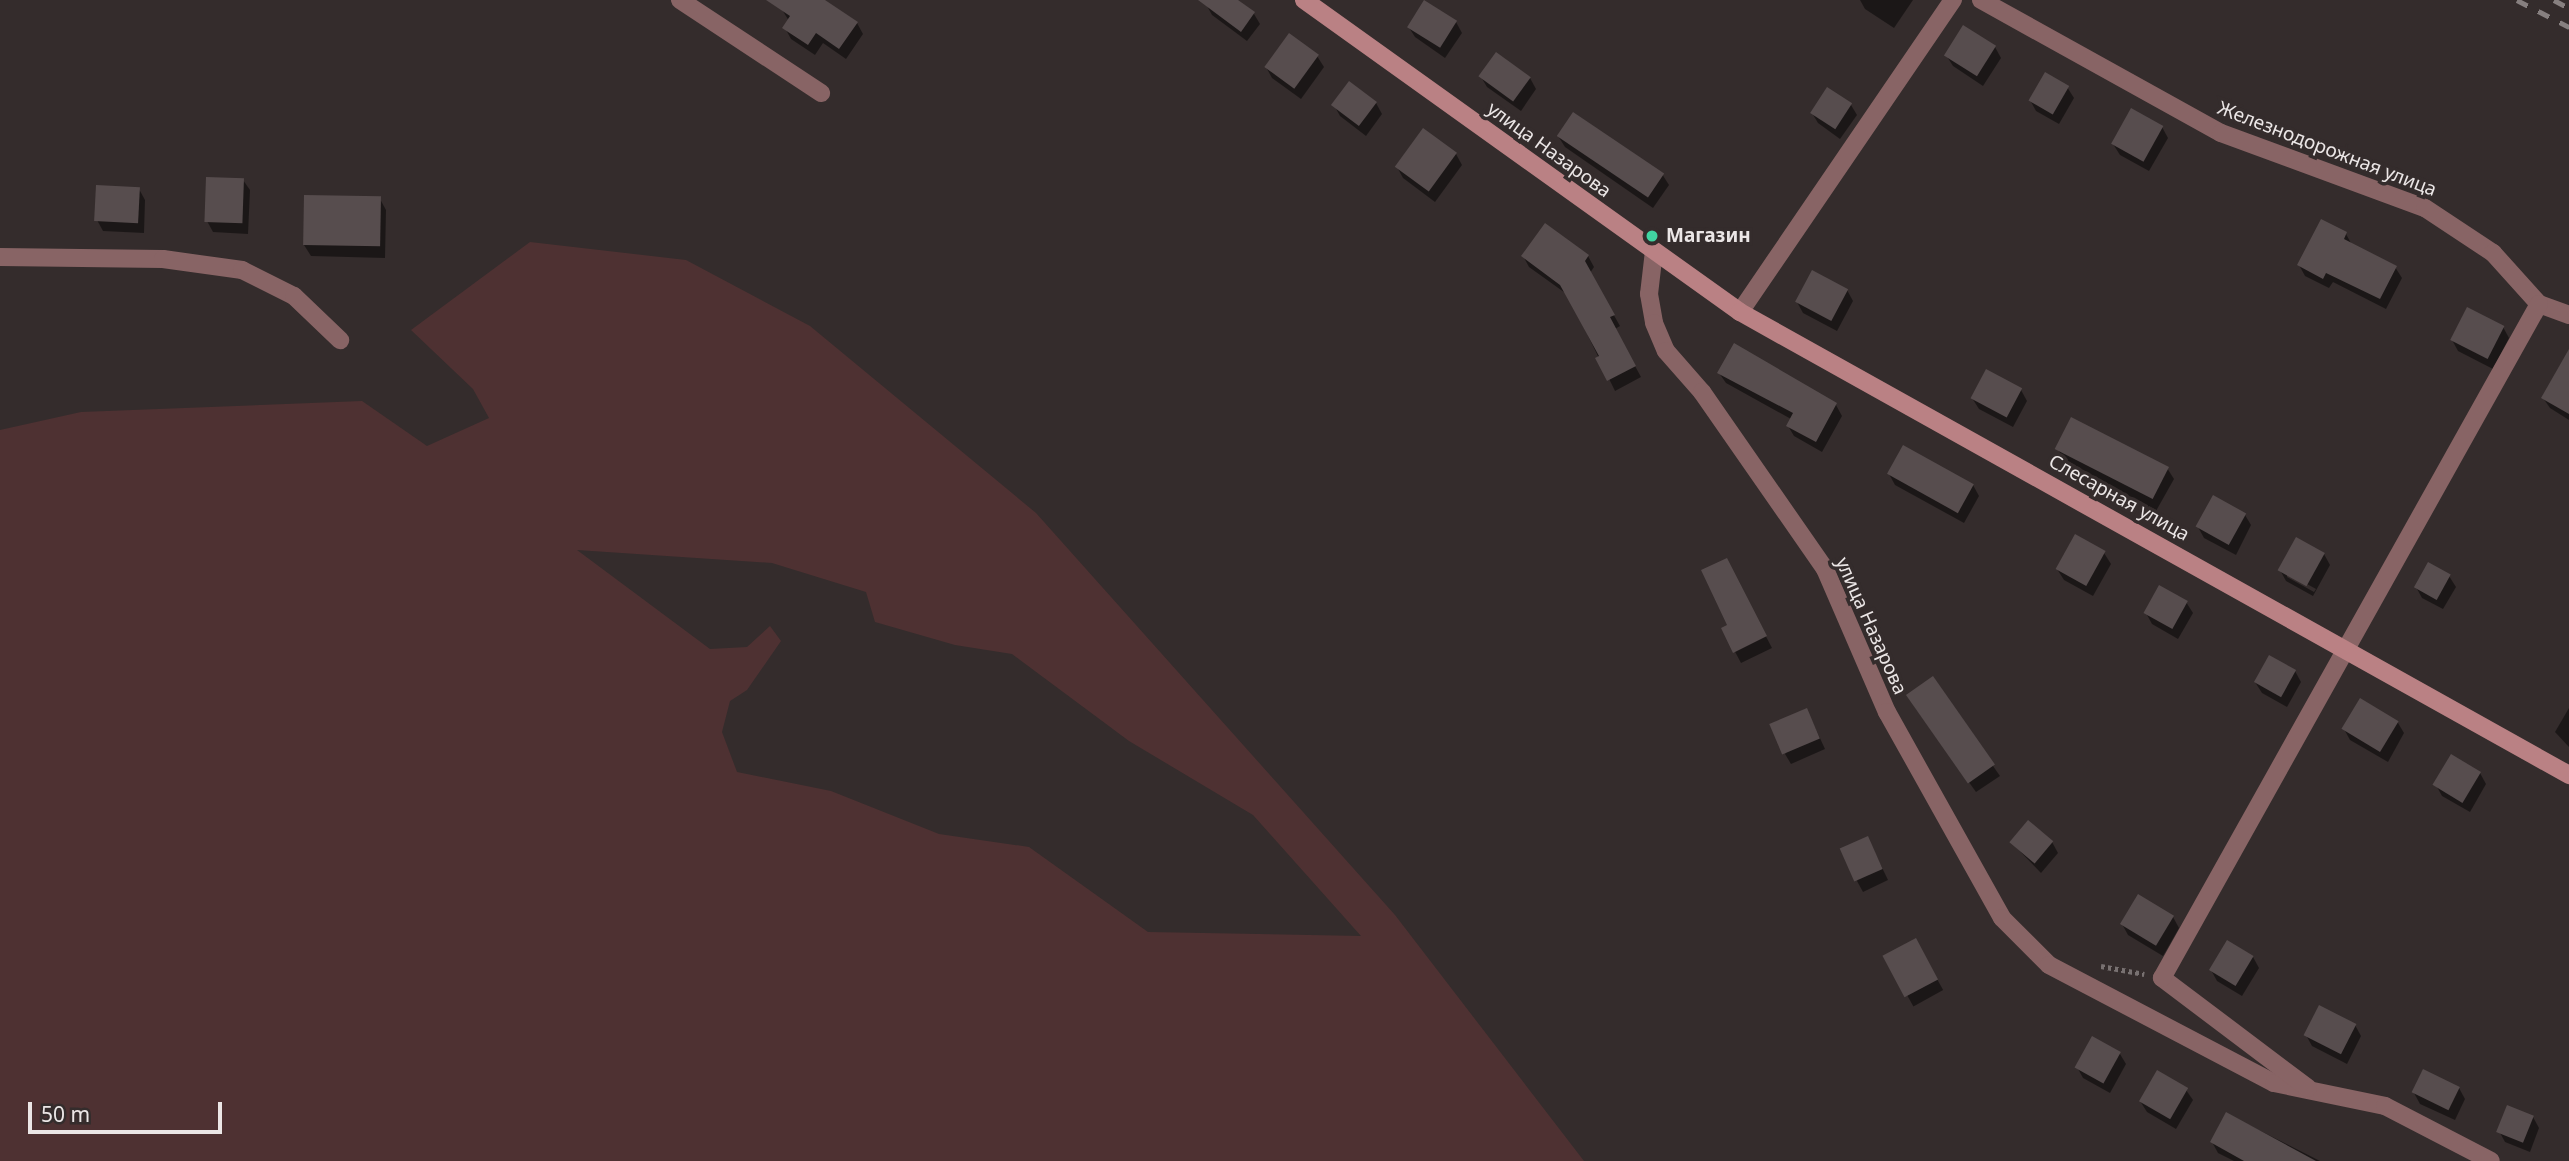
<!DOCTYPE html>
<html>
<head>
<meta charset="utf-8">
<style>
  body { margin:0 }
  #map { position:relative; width:2569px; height:1161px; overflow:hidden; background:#342c2c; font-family:"Noto Sans",sans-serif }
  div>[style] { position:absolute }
  .green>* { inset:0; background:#4e3132 }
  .shadow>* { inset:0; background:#0007; transform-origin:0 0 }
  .building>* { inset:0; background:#574d4e; transform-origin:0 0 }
  .path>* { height:4.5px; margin-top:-2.25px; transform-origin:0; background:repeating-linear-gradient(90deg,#787171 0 3.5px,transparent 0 7px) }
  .street>* { height:18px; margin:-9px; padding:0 9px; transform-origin:9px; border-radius:9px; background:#886465 }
  .secondary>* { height:18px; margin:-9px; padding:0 9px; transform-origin:9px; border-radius:9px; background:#ba8184 }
  .rail>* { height:5px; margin-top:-2.5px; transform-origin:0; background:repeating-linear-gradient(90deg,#878080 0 12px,transparent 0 24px) }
  .dots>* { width:19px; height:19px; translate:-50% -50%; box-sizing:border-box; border:4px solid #342c2c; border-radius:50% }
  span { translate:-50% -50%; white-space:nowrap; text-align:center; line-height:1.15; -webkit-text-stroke:7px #342c2c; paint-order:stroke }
  .street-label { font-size:19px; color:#ebe6e6 }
  .poi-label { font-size:19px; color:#ebe6e6; font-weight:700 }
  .left { translate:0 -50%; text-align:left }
  .scale { position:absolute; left:28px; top:1102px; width:194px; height:32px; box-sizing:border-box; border:4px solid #ebe6e6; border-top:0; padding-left:9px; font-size:21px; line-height:24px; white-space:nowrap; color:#ebe6e6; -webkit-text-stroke:5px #342c2c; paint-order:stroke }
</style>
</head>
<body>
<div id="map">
  <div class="green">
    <div style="clip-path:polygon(evenodd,530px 242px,686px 260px,810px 326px,1036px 513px,1395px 915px,1584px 1161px,0 1161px,0 430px,81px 412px,362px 401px,427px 446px,489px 418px,473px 389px,411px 330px,530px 242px,577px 550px,772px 563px,866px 592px,875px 622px,955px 645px,1012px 654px,1129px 741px,1253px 815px,1361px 936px,1148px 932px,1029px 847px,939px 834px,831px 791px,737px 772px,722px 732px,730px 701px,747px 690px,781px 641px,770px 626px,747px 647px,710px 649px,577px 550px)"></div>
  </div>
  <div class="shadow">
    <div style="clip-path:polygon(786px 0,822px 0,857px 23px,863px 34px,846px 59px,823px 43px,815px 55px,791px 39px,785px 28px,789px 21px,781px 8px)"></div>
    <div style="clip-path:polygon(1209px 0,1235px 0,1254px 14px,1260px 24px,1247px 41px,1212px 15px,1206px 4px)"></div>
    <div style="clip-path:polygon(1860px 0,1913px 0,1894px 28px,1865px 9px)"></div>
    <div style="clip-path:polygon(1456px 22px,1462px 33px,1445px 58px,1415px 37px,1408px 26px)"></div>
    <div style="clip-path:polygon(1995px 47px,2001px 58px,1983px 86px,1953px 66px,1946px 55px)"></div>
    <div style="clip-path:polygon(1317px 56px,1324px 67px,1301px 99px,1272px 78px,1266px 67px)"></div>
    <div style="clip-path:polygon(1481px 77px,1530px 78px,1536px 89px,1521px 111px,1487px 87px)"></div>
    <div style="clip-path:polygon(2067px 87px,2074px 98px,2059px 124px,2036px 111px,2030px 100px)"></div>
    <div style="clip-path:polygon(1376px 103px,1382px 114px,1366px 136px,1340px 116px,1334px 105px)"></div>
    <div style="clip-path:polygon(1851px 105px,1857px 115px,1840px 139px,1818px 123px,1812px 113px)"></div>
    <div style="clip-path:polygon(2162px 127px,2168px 138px,2149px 171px,2120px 155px,2113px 144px)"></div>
    <div style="clip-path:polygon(1558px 136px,1662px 174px,1669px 185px,1653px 208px,1565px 147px)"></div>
    <div style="clip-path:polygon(1456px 154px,1462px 165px,1435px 202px,1403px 178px,1397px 167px)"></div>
    <div style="clip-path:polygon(243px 180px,250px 190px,248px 234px,213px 232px,207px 221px)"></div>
    <div style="clip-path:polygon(139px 189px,145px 200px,144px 233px,103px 231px,97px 220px)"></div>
    <div style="clip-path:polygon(380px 199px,386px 210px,385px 258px,311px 256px,304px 245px)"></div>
    <div style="clip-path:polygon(2346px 234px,2352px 245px,2395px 267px,2402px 278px,2386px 309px,2333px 282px,2329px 288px,2305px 276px,2299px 265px)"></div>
    <div style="clip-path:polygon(1523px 256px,1588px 256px,1594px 267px,1590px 273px,1620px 326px,1615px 329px,1641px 377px,1615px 391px,1568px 295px,1529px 267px)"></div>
    <div style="clip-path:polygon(1847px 290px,1853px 301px,1837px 331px,1803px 313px,1797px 302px)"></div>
    <div style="clip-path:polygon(2503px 327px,2509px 338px,2493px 369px,2458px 351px,2452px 340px)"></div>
    <div style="clip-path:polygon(2569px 369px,2569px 420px,2550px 408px,2543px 398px)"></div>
    <div style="clip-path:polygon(1719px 373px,1836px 405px,1842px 416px,1822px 452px,1794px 436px,1788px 426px,1791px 419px,1726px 383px)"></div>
    <div style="clip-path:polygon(2021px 390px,2027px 401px,2013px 427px,1979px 409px,1972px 398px)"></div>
    <div style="clip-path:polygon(2057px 448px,2167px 468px,2174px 479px,2156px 511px,2064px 459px)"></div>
    <div style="clip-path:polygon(1889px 474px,1973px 485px,1979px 496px,1964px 523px,1895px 485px)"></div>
    <div style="clip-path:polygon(2245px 515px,2251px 525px,2236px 555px,2204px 538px,2198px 527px)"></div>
    <div style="clip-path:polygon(2104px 553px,2111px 564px,2093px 596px,2064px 580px,2057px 569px)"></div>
    <div style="clip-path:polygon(evenodd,2324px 554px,2330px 565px,2313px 596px,2286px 581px,2280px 570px,2324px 554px,2287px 573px,2316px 589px,2314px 592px,2287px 577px,2287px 573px)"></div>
    <div style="clip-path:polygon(1732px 571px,1772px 648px,1741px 663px,1723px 629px,1730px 626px)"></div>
    <div style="clip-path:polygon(2449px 576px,2456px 587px,2443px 609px,2422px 598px,2416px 587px)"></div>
    <div style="clip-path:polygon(2186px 602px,2193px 613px,2178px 639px,2152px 624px,2146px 613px)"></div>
    <div style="clip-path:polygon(2295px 671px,2301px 682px,2287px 707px,2262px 693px,2255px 682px)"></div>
    <div style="clip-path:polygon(1932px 678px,2000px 776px,1976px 792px,1914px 706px)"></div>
    <div style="clip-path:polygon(2360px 701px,2398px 723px,2404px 733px,2388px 762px,2350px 740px,2344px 729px)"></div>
    <div style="clip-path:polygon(2569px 708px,2569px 747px,2555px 732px)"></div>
    <div style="clip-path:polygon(1812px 721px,1825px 749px,1791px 764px,1785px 754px)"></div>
    <div style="clip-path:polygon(2480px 773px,2486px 784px,2470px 812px,2442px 796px,2436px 785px)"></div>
    <div style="clip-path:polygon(2011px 842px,2052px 842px,2058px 853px,2041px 873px)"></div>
    <div style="clip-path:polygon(1873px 849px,1888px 880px,1863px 892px,1857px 881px)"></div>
    <div style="clip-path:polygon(2173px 917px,2179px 928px,2163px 956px,2128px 935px,2122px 924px)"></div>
    <div style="left:1916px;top:941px;width:56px;height:34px;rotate:61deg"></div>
    <div style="clip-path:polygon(2253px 957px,2259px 968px,2242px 996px,2217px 981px,2211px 970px)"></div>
    <div style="clip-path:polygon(2355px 1025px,2361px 1036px,2347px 1064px,2312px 1046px,2306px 1035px)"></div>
    <div style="clip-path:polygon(2120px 1054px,2126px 1064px,2110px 1093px,2083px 1078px,2077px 1067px)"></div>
    <div style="clip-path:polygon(2459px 1088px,2465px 1099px,2455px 1120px,2420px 1104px,2414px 1093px)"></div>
    <div style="clip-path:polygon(2186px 1090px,2193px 1100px,2176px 1129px,2147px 1112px,2140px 1101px)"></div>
    <div style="clip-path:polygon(2227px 1114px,2320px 1161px,2234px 1161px,2218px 1153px,2212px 1142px)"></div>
    <div style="clip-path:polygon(2533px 1117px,2539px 1128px,2530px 1152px,2505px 1142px,2499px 1131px)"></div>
  </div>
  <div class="building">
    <div style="clip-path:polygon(766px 0,825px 0,858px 22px,839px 49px,816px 33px,808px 45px,782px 28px,790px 16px)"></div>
    <div style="clip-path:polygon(1198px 0,1238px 0,1255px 12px,1241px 32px)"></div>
    <div style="left:1424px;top:0;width:39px;height:32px;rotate:32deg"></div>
    <div style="left:1963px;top:25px;width:39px;height:36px;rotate:32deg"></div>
    <div style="left:1289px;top:33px;width:37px;height:42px;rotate:36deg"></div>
    <div style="left:1496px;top:52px;width:43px;height:30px;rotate:36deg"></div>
    <div style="left:2045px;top:72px;width:28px;height:33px;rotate:30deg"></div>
    <div style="left:1349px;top:81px;width:35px;height:30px;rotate:37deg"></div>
    <div style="left:1827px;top:87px;width:30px;height:31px;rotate:33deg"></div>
    <div style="left:2131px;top:108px;width:37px;height:41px;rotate:29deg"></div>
    <div style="left:1573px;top:112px;width:110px;height:29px;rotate:34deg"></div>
    <div style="left:1423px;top:128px;width:42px;height:48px;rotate:36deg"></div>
    <div style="left:206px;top:177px;width:38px;height:45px;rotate:2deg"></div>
    <div style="left:96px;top:185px;width:44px;height:36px;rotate:3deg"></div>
    <div style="left:304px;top:195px;width:77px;height:50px;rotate:1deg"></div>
    <div style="clip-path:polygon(2321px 219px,2347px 232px,2344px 239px,2397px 266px,2380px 299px,2326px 273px,2323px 279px,2297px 265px)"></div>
    <div style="clip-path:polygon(1545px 223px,1589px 255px,1585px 261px,1615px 315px,1610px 317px,1636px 366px,1607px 381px,1595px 358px,1599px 356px,1560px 285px,1521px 256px)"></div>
    <div style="left:1812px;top:270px;width:41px;height:36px;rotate:28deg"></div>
    <div style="left:2467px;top:307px;width:42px;height:37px;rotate:27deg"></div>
    <div style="clip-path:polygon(1734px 343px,1837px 403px,1816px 442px,1786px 426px,1793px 413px,1717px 373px)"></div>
    <div style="clip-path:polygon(2569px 349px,2569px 414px,2541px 398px)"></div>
    <div style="left:1986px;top:369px;width:41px;height:33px;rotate:28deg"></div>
    <div style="left:2071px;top:417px;width:110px;height:36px;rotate:27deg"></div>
    <div style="left:1903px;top:445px;width:81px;height:33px;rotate:29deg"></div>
    <div style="left:2213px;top:495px;width:38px;height:36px;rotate:29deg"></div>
    <div style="left:2075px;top:534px;width:35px;height:40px;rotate:29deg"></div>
    <div style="left:2296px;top:537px;width:33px;height:38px;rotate:29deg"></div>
    <div style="clip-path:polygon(1727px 558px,1767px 636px,1733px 653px,1721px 628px,1727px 625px,1701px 570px)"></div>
    <div style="left:2428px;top:562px;width:26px;height:29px;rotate:29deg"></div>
    <div style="left:2159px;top:585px;width:33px;height:32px;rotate:29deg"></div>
    <div style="left:2269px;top:655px;width:31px;height:31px;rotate:29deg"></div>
    <div style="left:1933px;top:676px;width:108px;height:33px;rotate:55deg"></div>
    <div style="left:2360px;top:698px;width:45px;height:36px;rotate:31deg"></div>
    <div style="left:1807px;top:708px;width:33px;height:41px;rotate:67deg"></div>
    <div style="left:2451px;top:754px;width:35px;height:36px;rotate:31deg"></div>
    <div style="left:2028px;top:820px;width:33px;height:29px;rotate:40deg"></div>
    <div style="left:1868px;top:836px;width:36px;height:31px;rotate:66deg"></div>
    <div style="left:2138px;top:894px;width:42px;height:35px;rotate:31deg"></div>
    <div style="left:1916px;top:938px;width:47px;height:38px;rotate:62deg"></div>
    <div style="left:2227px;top:940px;width:31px;height:35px;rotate:31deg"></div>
    <div style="left:2319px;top:1005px;width:42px;height:34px;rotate:27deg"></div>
    <div style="left:2092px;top:1036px;width:33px;height:36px;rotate:29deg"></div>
    <div style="left:2423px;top:1069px;width:41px;height:26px;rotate:26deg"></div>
    <div style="left:2157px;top:1070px;width:36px;height:36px;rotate:30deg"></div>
    <div style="left:2507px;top:1105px;width:29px;height:29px;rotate:22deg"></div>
    <div style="clip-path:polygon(2226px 1112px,2316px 1161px,2244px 1161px,2210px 1142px)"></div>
  </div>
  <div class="path">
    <div style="left:2101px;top:966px;width:44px;rotate:10.5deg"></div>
  </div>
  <div class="street">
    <div style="left:680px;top:0;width:169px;rotate:33.4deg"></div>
    <div style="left:1981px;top:0;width:274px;rotate:29deg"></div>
    <div style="left:2221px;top:133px;width:217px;rotate:20.2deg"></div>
    <div style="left:2425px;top:208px;width:82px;rotate:33.5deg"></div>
    <div style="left:2493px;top:253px;width:69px;rotate:48deg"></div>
    <div style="left:2539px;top:304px;width:32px;rotate:20deg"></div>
    <div style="left:1654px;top:251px;width:43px;rotate:96.6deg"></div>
    <div style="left:1649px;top:294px;width:29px;rotate:80deg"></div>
    <div style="left:1654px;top:323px;width:30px;rotate:67deg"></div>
    <div style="left:1666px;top:351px;width:55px;rotate:48.7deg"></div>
    <div style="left:1702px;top:392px;width:216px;rotate:55.2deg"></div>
    <div style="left:1825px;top:569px;width:156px;rotate:66.6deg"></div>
    <div style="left:1887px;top:712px;width:236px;rotate:60.8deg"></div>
    <div style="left:2002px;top:918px;width:66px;rotate:45deg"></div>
    <div style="left:2049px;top:965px;width:254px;rotate:27.7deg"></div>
    <div style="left:2274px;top:1083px;width:113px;rotate:11.7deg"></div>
    <div style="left:2385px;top:1106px;width:119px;rotate:27.4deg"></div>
    <div style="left:0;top:257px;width:163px;rotate:0.7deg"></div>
    <div style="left:163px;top:259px;width:80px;rotate:7.9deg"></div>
    <div style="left:242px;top:270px;width:58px;rotate:26.6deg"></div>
    <div style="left:294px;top:296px;width:64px;rotate:43.7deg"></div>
    <div style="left:1740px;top:312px;width:378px;rotate:-55.7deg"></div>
    <div style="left:2308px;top:1088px;width:183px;rotate:-143deg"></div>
    <div style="left:2162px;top:978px;width:772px;rotate:-60.78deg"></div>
  </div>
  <div class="secondary">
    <div style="left:1304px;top:0;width:536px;rotate:35.59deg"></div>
    <div style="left:1740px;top:312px;width:950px;rotate:29.18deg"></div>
  </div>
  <div class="rail">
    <div style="left:2517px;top:0;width:59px;rotate:27.4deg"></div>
    <div style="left:2554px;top:0;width:17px;rotate:28deg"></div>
  </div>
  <div class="dots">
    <div style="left:1652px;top:236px;background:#41d4a1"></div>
  </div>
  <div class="street-label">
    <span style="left:2327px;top:149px;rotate:21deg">Железнодорожная улица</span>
    <span style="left:1549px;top:150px;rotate:36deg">улица Назарова</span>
    <span style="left:2119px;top:498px;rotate:29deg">Слесарная улица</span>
    <span style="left:1871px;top:626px;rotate:66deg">улица Назарова</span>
  </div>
  <div class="poi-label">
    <span class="left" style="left:1666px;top:236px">Магазин</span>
  </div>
  <div class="scale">50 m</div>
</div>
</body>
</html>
